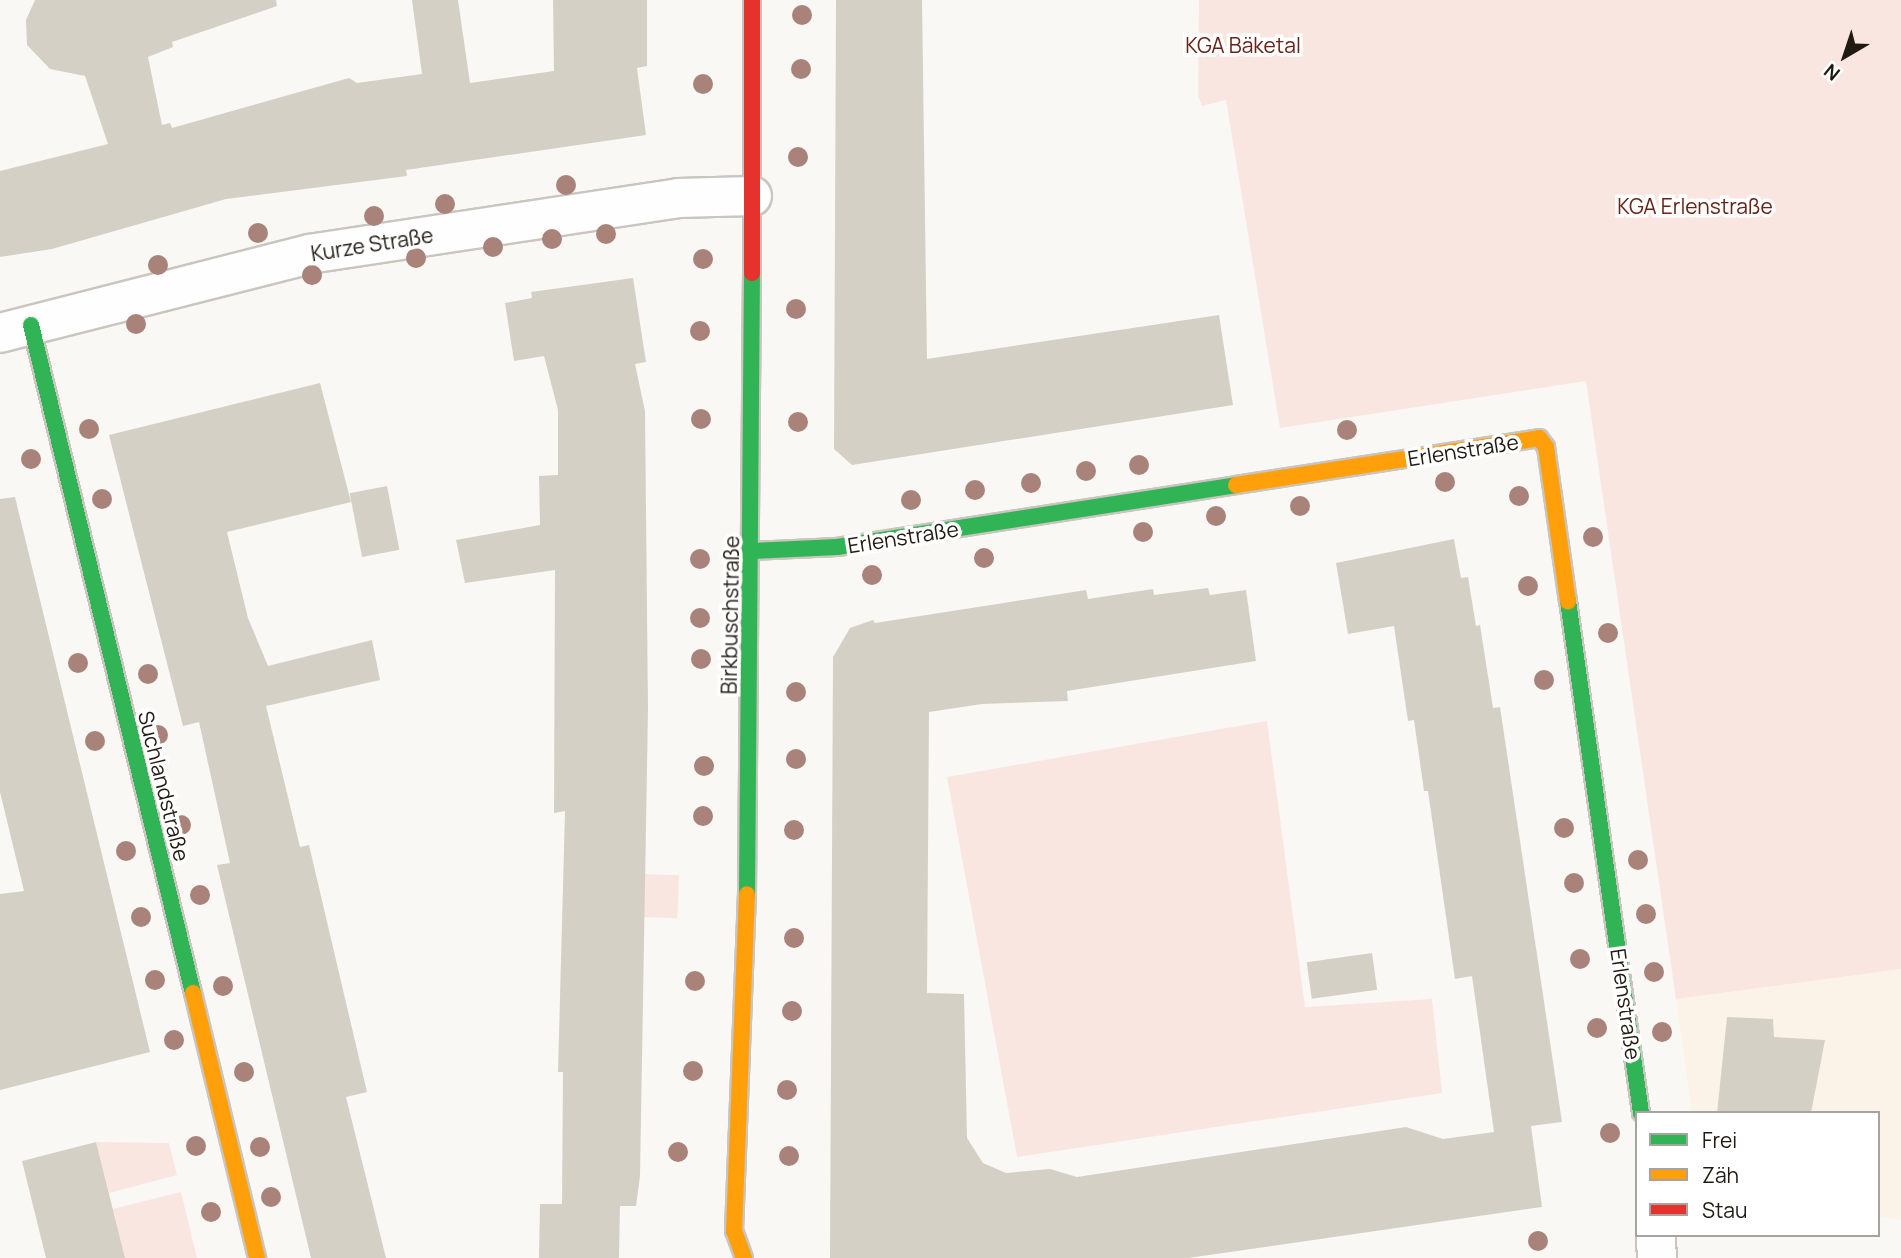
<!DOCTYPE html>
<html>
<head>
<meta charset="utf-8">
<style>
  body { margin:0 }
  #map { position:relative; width:1901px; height:1258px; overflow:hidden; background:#faf8f5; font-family:Manrope,sans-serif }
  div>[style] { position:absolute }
  .built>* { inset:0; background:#fcf3e8 }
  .green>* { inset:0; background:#f9e6e0; transform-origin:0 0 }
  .building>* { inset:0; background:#d4d0c5; transform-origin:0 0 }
  .roads { filter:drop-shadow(2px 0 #cac5bf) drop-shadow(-2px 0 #cac5bf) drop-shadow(0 2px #cac5bf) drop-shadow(0 -2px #cac5bf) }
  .street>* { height:38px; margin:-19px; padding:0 19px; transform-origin:19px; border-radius:19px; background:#fefefe }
  .fast>* { height:16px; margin:-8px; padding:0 8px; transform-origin:8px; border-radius:8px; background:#30b455 }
  .slow>* { height:16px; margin:-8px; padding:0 8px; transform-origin:8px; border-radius:8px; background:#ff9f0a }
  .jam>* { height:16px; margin:-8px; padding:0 8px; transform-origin:8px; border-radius:8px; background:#e5322d }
  .trees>* { width:20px; height:20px; margin:-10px; border-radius:50%; background:#a9837a }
  span { translate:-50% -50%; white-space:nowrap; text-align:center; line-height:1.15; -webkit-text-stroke:7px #fff; paint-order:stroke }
  .park-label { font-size:21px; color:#672416 }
  .street-label { font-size:21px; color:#211a12 }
  .legend { position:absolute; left:1635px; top:1111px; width:245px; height:126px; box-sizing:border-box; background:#fff; border:2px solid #a6a3a0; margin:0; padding:9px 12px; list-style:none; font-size:21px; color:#211a12 }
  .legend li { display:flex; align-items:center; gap:14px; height:35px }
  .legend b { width:35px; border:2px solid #a6a3a0 }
  .north { position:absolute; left:1810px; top:21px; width:70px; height:70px; -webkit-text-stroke:5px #fff; paint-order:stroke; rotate:219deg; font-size:19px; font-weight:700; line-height:28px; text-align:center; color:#211a12 }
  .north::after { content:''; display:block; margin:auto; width:24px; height:32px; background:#211a12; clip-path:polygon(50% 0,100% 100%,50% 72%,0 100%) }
</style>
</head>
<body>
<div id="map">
  <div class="built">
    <div style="clip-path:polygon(1901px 969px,1901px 1220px,1878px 1216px,1878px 1113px,1692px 1113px,1676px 999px)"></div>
  </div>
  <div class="green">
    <div style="clip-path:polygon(1199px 0,1901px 0,1901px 969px,1676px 999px,1586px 381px,1280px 428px,1226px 100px,1202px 106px,1198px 95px)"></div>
    <div style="clip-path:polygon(1267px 721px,1305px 1007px,1432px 999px,1442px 1093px,1017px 1157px,947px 777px)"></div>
    <div style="left:644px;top:874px;width:35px;height:43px;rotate:2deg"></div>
    <div style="clip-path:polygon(96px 1142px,169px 1143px,177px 1175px,109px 1193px)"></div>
    <div style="clip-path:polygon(181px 1192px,197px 1258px,125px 1258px,113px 1209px)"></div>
  </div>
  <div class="building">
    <div style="clip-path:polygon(35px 0,276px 0,277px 6px,172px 42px,173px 47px,148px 57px,162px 125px,170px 123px,172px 128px,349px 78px,357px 83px,422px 74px,412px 0,458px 0,470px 83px,554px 71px,553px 0,647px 0,647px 66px,637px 68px,646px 135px,406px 170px,407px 176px,226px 199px,52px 249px,0 257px,0 171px,108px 144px,85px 76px,50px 69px,27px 45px,26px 20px)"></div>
    <div style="clip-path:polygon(836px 0,922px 0,927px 359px,1219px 315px,1233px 405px,852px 465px,834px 449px)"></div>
    <div style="clip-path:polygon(633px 278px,646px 362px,635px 364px,645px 411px,648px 709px,640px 1176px,636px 1206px,620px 1206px,619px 1258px,539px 1258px,540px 1204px,562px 1204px,563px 1072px,558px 1072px,565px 811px,554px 813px,555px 570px,465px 583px,456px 540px,540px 525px,539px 476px,558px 475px,558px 410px,544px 356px,514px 361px,505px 303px,532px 298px,531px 292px)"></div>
    <div style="clip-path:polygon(320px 383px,351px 502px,227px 532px,248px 618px,268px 666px,372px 640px,380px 680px,266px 706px,300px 847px,309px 845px,367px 1092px,346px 1097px,386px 1258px,311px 1258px,217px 865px,230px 863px,199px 722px,183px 726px,109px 435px)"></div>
    <div style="left:387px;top:486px;width:65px;height:38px;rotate:79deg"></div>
    <div style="clip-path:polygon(15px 497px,150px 1052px,0 1090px,0 894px,24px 891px,0 792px,0 499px)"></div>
    <div style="clip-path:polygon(1454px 539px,1461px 578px,1468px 577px,1476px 626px,1480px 625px,1493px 708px,1500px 707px,1562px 1122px,1531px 1126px,1542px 1207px,1188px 1258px,830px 1258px,833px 657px,850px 628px,873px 620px,875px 623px,1086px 590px,1088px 599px,1153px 589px,1154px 595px,1208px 588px,1210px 595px,1246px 590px,1256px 661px,1067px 691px,1068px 701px,982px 704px,929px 712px,927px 993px,964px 994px,967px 1138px,983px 1163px,1006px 1173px,1050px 1169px,1077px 1177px,1406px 1127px,1443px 1139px,1494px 1132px,1472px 976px,1455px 979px,1428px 791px,1424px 791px,1414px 720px,1408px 721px,1394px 626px,1348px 634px,1336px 563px)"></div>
    <div style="left:1372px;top:953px;width:37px;height:66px;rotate:82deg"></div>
    <div style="clip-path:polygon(1727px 1017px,1773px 1019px,1774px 1037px,1825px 1040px,1811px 1113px,1717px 1113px)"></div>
    <div style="clip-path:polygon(96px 1142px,125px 1258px,46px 1258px,22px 1161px)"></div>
  </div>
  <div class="roads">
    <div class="street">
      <div style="left:0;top:333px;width:319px;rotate:-14.3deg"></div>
      <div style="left:309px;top:254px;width:373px;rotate:-8.6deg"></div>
      <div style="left:678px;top:198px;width:74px;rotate:-1.5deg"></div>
      <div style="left:1656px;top:1235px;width:23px;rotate:88deg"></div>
    </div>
    <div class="fast">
      <div style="left:31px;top:325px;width:687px;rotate:76.37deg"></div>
      <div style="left:752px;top:551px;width:85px;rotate:-2.7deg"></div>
      <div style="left:837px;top:547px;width:404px;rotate:-8.8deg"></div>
      <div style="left:1568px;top:601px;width:517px;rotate:81.89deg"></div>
      <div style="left:747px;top:894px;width:621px;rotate:-89.54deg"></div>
    </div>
    <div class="slow">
      <div style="left:1236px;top:485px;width:307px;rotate:-8.8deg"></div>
      <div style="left:1539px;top:438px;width:11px;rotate:52deg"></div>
      <div style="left:1546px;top:447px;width:156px;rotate:81.9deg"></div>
      <div style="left:193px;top:993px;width:273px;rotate:76.4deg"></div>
      <div style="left:744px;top:1258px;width:29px;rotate:-110deg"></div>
      <div style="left:734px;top:1231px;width:337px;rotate:-87.8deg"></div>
    </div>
    <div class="jam">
      <div style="left:752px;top:273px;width:273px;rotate:-90deg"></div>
    </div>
  </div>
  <div class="trees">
    <div style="left:802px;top:15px"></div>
    <div style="left:801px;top:69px"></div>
    <div style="left:703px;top:84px"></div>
    <div style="left:798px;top:157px"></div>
    <div style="left:566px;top:185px"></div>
    <div style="left:445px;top:204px"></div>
    <div style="left:374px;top:216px"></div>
    <div style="left:258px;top:233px"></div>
    <div style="left:606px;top:234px"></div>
    <div style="left:552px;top:239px"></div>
    <div style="left:493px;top:247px"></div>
    <div style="left:416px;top:258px"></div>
    <div style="left:703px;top:259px"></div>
    <div style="left:158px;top:265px"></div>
    <div style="left:312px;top:275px"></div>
    <div style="left:796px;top:309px"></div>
    <div style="left:136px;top:324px"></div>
    <div style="left:700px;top:331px"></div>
    <div style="left:701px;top:419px"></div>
    <div style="left:798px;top:422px"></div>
    <div style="left:89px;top:429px"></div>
    <div style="left:1347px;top:430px"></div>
    <div style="left:31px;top:459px"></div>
    <div style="left:1139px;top:465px"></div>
    <div style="left:1086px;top:471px"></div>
    <div style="left:1445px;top:482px"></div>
    <div style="left:1031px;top:483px"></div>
    <div style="left:975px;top:490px"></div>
    <div style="left:1519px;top:496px"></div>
    <div style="left:102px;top:499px"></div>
    <div style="left:911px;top:500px"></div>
    <div style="left:1300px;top:506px"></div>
    <div style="left:1216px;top:516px"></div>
    <div style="left:1143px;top:532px"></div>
    <div style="left:1593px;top:537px"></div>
    <div style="left:984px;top:558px"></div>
    <div style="left:700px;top:559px"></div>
    <div style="left:872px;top:575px"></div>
    <div style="left:1528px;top:586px"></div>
    <div style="left:700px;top:618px"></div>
    <div style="left:1608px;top:633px"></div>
    <div style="left:701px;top:659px"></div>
    <div style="left:78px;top:663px"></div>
    <div style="left:148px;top:674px"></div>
    <div style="left:1544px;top:680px"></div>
    <div style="left:796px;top:692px"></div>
    <div style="left:158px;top:735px"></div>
    <div style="left:95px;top:741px"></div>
    <div style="left:796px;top:759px"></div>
    <div style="left:704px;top:766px"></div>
    <div style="left:703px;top:816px"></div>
    <div style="left:181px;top:825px"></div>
    <div style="left:1564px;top:828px"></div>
    <div style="left:794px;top:830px"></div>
    <div style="left:126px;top:851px"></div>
    <div style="left:1638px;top:860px"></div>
    <div style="left:1574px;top:883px"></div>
    <div style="left:200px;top:895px"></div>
    <div style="left:1646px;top:914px"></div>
    <div style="left:141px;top:917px"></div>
    <div style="left:794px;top:938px"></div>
    <div style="left:1580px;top:959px"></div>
    <div style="left:1654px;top:972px"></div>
    <div style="left:155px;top:980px"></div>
    <div style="left:695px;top:981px"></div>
    <div style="left:223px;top:986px"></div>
    <div style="left:792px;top:1011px"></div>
    <div style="left:1597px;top:1028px"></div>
    <div style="left:1662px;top:1032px"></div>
    <div style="left:174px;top:1040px"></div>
    <div style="left:693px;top:1071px"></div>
    <div style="left:244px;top:1072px"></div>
    <div style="left:787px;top:1090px"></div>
    <div style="left:1610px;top:1133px"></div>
    <div style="left:196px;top:1146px"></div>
    <div style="left:260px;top:1147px"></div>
    <div style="left:678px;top:1152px"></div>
    <div style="left:789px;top:1156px"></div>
    <div style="left:271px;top:1197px"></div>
    <div style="left:211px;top:1212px"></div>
    <div style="left:1538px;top:1241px"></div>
  </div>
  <div class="park-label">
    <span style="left:1243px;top:45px">KGA Bäketal</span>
    <span style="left:1695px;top:206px">KGA Erlenstraße</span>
  </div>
  <div class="street-label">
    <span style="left:372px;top:244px;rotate:-9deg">Kurze Straße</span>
    <span style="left:1463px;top:450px;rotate:-9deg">Erlenstraße</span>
    <span style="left:903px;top:537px;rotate:-9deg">Erlenstraße</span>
    <span style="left:730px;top:615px;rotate:-89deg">Birkbuschstraße</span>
    <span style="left:164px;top:786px;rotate:76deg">Suchlandstraße</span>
    <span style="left:1626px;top:1004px;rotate:82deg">Erlenstraße</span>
  </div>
  <ul class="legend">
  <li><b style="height:9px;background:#30b455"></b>Frei</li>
  <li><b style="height:9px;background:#ff9f0a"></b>Zäh</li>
  <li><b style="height:9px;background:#e5322d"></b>Stau</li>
  </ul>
  <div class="north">N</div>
</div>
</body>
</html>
